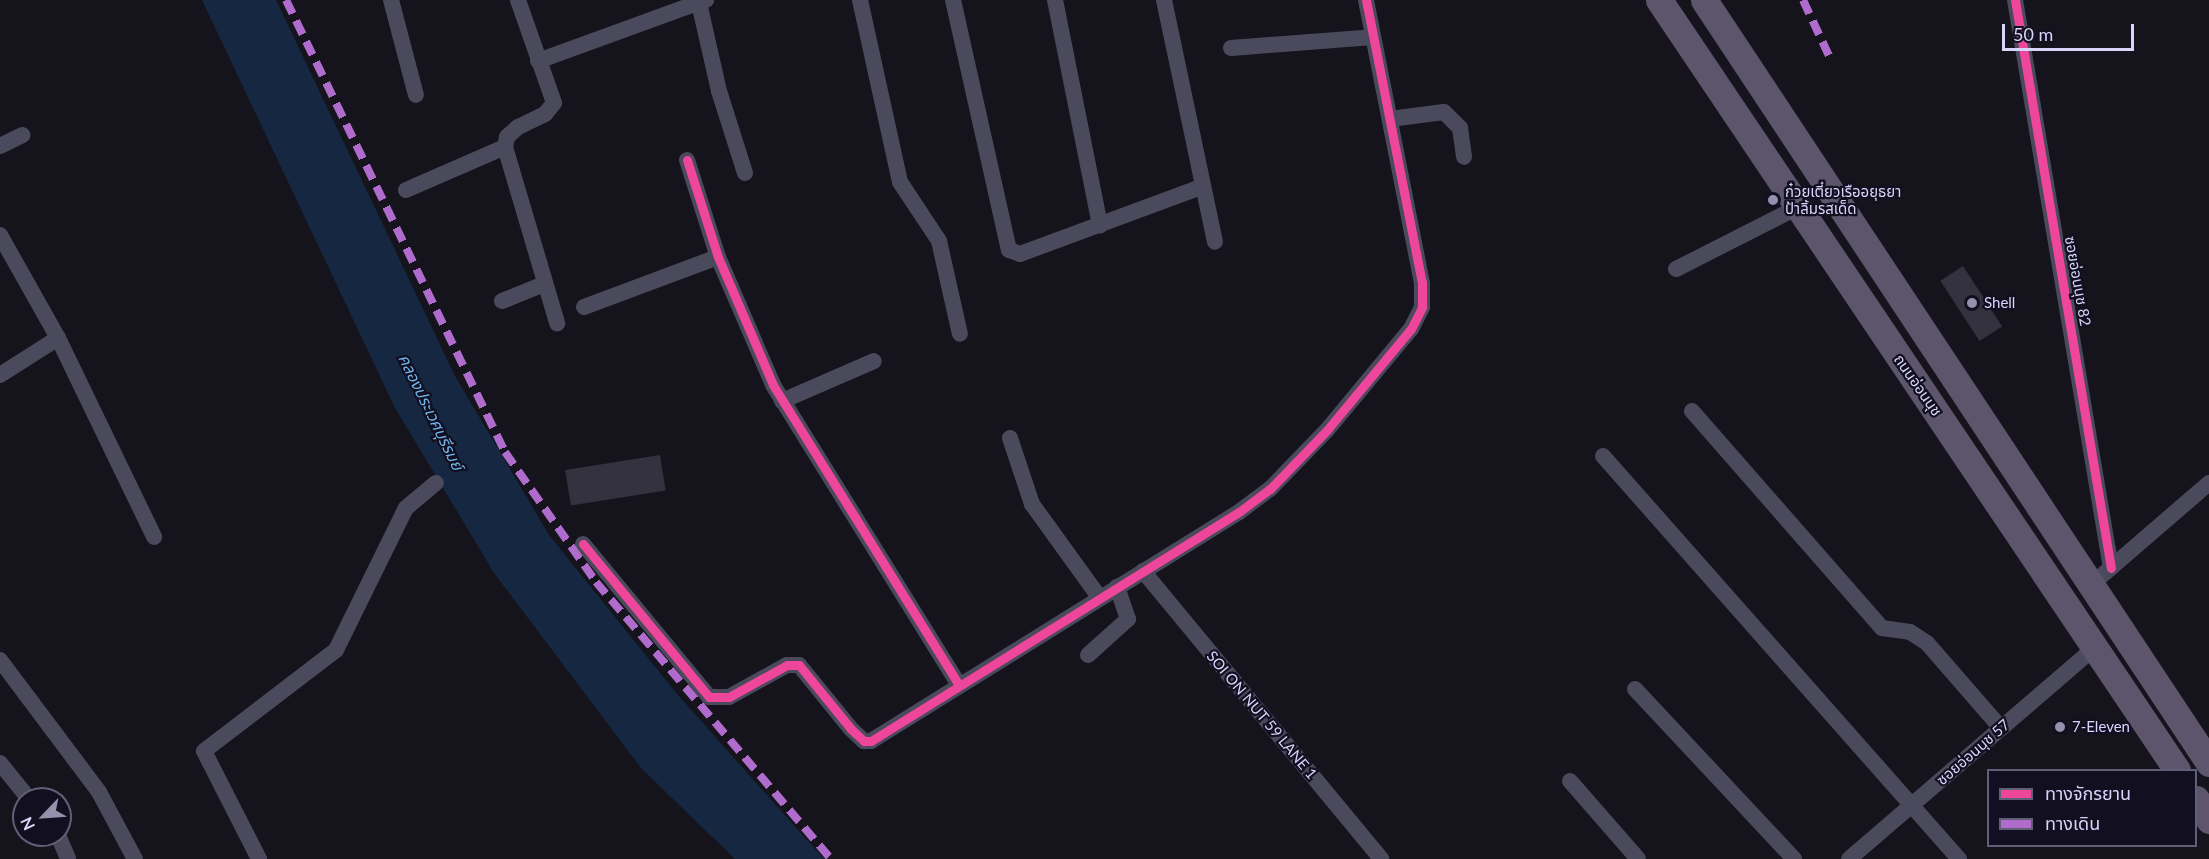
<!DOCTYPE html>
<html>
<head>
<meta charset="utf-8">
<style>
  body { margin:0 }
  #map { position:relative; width:2209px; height:859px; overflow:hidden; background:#15141c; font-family:Lato,"Noto Sans Thai",sans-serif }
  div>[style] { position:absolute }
  .water>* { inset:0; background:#162741 }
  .building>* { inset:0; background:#33323e; transform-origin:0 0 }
  .minor>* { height:16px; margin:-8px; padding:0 8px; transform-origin:8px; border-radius:8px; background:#4a4a5c }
  .primary>* { height:27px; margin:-13.5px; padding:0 13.5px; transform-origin:13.5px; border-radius:13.5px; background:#5c556c }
  .quiet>* { height:8px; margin-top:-4px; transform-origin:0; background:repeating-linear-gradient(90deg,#b06ccc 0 15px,transparent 0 23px) }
  .cycleway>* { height:9px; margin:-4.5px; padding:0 4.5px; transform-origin:4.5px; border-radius:4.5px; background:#ed469a }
  .dots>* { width:16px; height:16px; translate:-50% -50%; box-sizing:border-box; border:3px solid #121020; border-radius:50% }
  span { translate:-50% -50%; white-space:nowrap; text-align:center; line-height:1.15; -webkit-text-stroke:4.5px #121020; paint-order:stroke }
  .poi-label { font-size:15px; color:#d8d5fa }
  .left { translate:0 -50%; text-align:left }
  .street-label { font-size:15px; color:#d8d5fa }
  .water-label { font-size:16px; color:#70b6ed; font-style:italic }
  .legend { position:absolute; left:1987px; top:769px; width:210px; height:78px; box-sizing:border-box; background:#121020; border:2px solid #615f77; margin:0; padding:8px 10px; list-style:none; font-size:18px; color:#d8d5fa }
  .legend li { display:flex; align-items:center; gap:12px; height:30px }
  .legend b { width:30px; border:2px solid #615f77 }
  .north { position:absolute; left:12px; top:787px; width:60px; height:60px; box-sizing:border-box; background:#121020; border:2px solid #615f77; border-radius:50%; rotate:245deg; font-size:16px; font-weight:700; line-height:24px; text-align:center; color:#d8d5fa }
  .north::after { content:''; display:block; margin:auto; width:21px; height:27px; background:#9491ac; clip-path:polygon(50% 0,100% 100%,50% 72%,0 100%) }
  .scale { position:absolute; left:2002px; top:24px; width:132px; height:27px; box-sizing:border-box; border:3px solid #d8d5fa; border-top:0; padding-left:8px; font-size:18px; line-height:21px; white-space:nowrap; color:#d8d5fa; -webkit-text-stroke:4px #121020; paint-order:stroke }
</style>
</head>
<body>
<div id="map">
  <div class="water">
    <div style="clip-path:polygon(202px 0,276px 0,455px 376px,549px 535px,677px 694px,824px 859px,735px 859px,641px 768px,494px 573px,395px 408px)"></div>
  </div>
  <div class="building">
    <div style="left:1963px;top:266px;width:72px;height:27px;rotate:57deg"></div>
    <div style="left:660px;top:455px;width:36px;height:96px;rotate:81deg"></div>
  </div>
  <div class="minor">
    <div style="left:391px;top:0;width:98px;rotate:75.3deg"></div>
    <div style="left:518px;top:0;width:109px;rotate:70.7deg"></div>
    <div style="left:554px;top:103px;width:14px;rotate:129deg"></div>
    <div style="left:545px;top:114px;width:30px;rotate:154deg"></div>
    <div style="left:518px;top:127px;width:15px;rotate:138deg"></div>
    <div style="left:507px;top:137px;width:10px;rotate:101deg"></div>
    <div style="left:505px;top:147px;width:184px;rotate:73.5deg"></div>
    <div style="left:860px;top:0;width:186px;rotate:77.6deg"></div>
    <div style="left:900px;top:182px;width:71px;rotate:56.5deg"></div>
    <div style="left:939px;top:241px;width:95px;rotate:77.3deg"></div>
    <div style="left:953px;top:0;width:256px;rotate:77.4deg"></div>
    <div style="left:1009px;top:250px;width:12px;rotate:20deg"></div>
    <div style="left:1020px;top:254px;width:193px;rotate:-20.3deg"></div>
    <div style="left:1055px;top:0;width:230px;rotate:78.7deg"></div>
    <div style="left:1164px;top:0;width:247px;rotate:78.1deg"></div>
    <div style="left:2015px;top:0;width:576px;rotate:80.41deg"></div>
    <div style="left:699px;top:3px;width:90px;rotate:77.2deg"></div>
    <div style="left:719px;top:91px;width:86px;rotate:72.4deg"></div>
    <div style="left:1231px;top:48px;width:142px;rotate:-4.4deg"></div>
    <div style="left:538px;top:61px;width:179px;rotate:-20deg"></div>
    <div style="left:1390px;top:119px;width:54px;rotate:-7.4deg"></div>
    <div style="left:1444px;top:112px;width:23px;rotate:45deg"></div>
    <div style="left:1460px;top:128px;width:29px;rotate:82deg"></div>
    <div style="left:0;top:146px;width:25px;rotate:-26deg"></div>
    <div style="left:687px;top:160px;width:102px;rotate:72.3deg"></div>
    <div style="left:718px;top:257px;width:139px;rotate:66.7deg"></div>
    <div style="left:773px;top:385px;width:353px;rotate:58.2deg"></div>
    <div style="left:406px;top:190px;width:108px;rotate:-23.5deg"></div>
    <div style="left:0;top:235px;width:118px;rotate:60.6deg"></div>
    <div style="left:58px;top:338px;width:221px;rotate:64.2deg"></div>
    <div style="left:1676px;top:269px;width:135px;rotate:-26.9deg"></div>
    <div style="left:502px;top:301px;width:45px;rotate:-22deg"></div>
    <div style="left:584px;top:307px;width:143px;rotate:-20.5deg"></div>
    <div style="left:0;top:375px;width:69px;rotate:-32.5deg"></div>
    <div style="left:782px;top:401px;width:100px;rotate:-23.5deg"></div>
    <div style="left:1692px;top:411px;width:288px;rotate:48.8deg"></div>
    <div style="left:1882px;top:628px;width:28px;rotate:8deg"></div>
    <div style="left:1910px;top:632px;width:20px;rotate:33deg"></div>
    <div style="left:1927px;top:643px;width:113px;rotate:49deg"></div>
    <div style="left:1010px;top:438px;width:70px;rotate:71.6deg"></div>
    <div style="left:1032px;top:504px;width:115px;rotate:54.2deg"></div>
    <div style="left:1603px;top:456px;width:538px;rotate:48.54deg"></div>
    <div style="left:583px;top:544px;width:198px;rotate:50.5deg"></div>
    <div style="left:709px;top:697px;width:20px"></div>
    <div style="left:729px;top:697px;width:66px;rotate:-28.9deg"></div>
    <div style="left:787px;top:665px;width:12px"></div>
    <div style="left:799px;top:665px;width:82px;rotate:50.9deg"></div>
    <div style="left:851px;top:729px;width:18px;rotate:43deg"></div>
    <div style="left:864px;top:741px;width:7px"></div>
    <div style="left:871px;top:741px;width:433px;rotate:-31.9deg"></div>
    <div style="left:1239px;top:512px;width:39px;rotate:-37deg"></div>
    <div style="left:1270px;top:489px;width:82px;rotate:-46deg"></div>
    <div style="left:1327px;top:430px;width:131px;rotate:-50.3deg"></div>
    <div style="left:1411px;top:329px;width:25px;rotate:-63deg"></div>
    <div style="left:1422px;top:307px;width:24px;rotate:-90deg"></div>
    <div style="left:1422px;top:283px;width:288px;rotate:-101.2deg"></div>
    <div style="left:1143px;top:571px;width:374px;rotate:50.4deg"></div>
    <div style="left:2092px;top:584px;width:155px;rotate:-40.8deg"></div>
    <div style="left:1088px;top:655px;width:54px;rotate:-42deg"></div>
    <div style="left:1128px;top:619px;width:34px;rotate:-109deg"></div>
    <div style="left:0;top:660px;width:165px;rotate:53.1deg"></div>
    <div style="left:99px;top:792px;width:76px;rotate:61.8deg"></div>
    <div style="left:1635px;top:689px;width:233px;rotate:46.9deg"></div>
    <div style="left:0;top:763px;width:46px;rotate:51.1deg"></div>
    <div style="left:1570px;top:781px;width:103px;rotate:48.9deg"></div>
    <div style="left:58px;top:835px;width:26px;rotate:67deg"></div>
    <div style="left:259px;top:859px;width:121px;rotate:-117deg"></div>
    <div style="left:204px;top:751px;width:166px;rotate:-37.4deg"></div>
    <div style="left:336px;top:650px;width:158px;rotate:-63.8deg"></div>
    <div style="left:406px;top:508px;width:39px;rotate:-40deg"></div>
    <div style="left:1849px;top:859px;width:327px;rotate:-40.7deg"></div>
  </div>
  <div class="primary">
    <div style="left:1659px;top:0;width:928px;rotate:56.07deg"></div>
    <div style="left:1704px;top:0;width:915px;rotate:56.5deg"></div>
    <div style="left:2196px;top:799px;width:25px;rotate:58deg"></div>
  </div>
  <div class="quiet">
    <div style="left:286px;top:0;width:502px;rotate:64.15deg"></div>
    <div style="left:505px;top:452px;width:159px;rotate:55deg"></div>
    <div style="left:596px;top:582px;width:363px;rotate:49.7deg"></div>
    <div style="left:1803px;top:0;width:64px;rotate:65deg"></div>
  </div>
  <div class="cycleway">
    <div style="left:2015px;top:0;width:576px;rotate:80.41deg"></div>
    <div style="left:687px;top:160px;width:102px;rotate:72.3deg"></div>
    <div style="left:718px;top:257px;width:139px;rotate:66.7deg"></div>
    <div style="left:773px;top:385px;width:353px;rotate:58.2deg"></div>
    <div style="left:583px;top:544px;width:198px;rotate:50.5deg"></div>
    <div style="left:709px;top:697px;width:20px"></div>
    <div style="left:729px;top:697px;width:66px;rotate:-28.9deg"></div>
    <div style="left:787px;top:665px;width:12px"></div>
    <div style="left:799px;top:665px;width:82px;rotate:50.9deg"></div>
    <div style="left:851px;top:729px;width:18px;rotate:43deg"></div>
    <div style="left:864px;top:741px;width:7px"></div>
    <div style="left:871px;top:741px;width:433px;rotate:-31.9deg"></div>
    <div style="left:1239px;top:512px;width:39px;rotate:-37deg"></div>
    <div style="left:1270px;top:489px;width:82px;rotate:-46deg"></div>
    <div style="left:1327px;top:430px;width:131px;rotate:-50.3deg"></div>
    <div style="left:1411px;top:329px;width:25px;rotate:-63deg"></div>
    <div style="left:1422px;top:307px;width:24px;rotate:-90deg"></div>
    <div style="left:1422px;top:283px;width:288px;rotate:-101.2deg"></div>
  </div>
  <div class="dots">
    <div style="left:1773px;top:200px;background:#9491ac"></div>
    <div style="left:1972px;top:303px;background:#9491ac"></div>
    <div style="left:2060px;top:727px;background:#9491ac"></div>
  </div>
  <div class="poi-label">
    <span class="left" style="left:1785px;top:200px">ก๋วยเตี๋ยวเรืออยุธยา<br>ป้าลิ้มรสเด็ด</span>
    <span class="left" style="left:1984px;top:303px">Shell</span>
    <span class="left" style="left:2072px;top:727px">7-Eleven</span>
  </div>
  <div class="street-label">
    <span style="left:2078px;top:281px;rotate:80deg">ซอยอ่อนนุช 82</span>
    <span style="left:1918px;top:385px;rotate:55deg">ถนนอ่อนนุช</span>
    <span style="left:1262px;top:715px;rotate:50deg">SOI ON NUT 59 LANE 1</span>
    <span style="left:1973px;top:752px;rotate:-41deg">ซอยอ่อนนุช 57</span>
  </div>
  <div class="water-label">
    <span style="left:431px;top:412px;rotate:64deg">คลองประเวศบุรีรมย์</span>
  </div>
  <ul class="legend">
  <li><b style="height:8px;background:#ed469a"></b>ทางจักรยาน</li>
  <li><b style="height:8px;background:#b06ccc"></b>ทางเดิน</li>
  </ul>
  <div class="north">N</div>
  <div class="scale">50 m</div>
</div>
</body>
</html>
